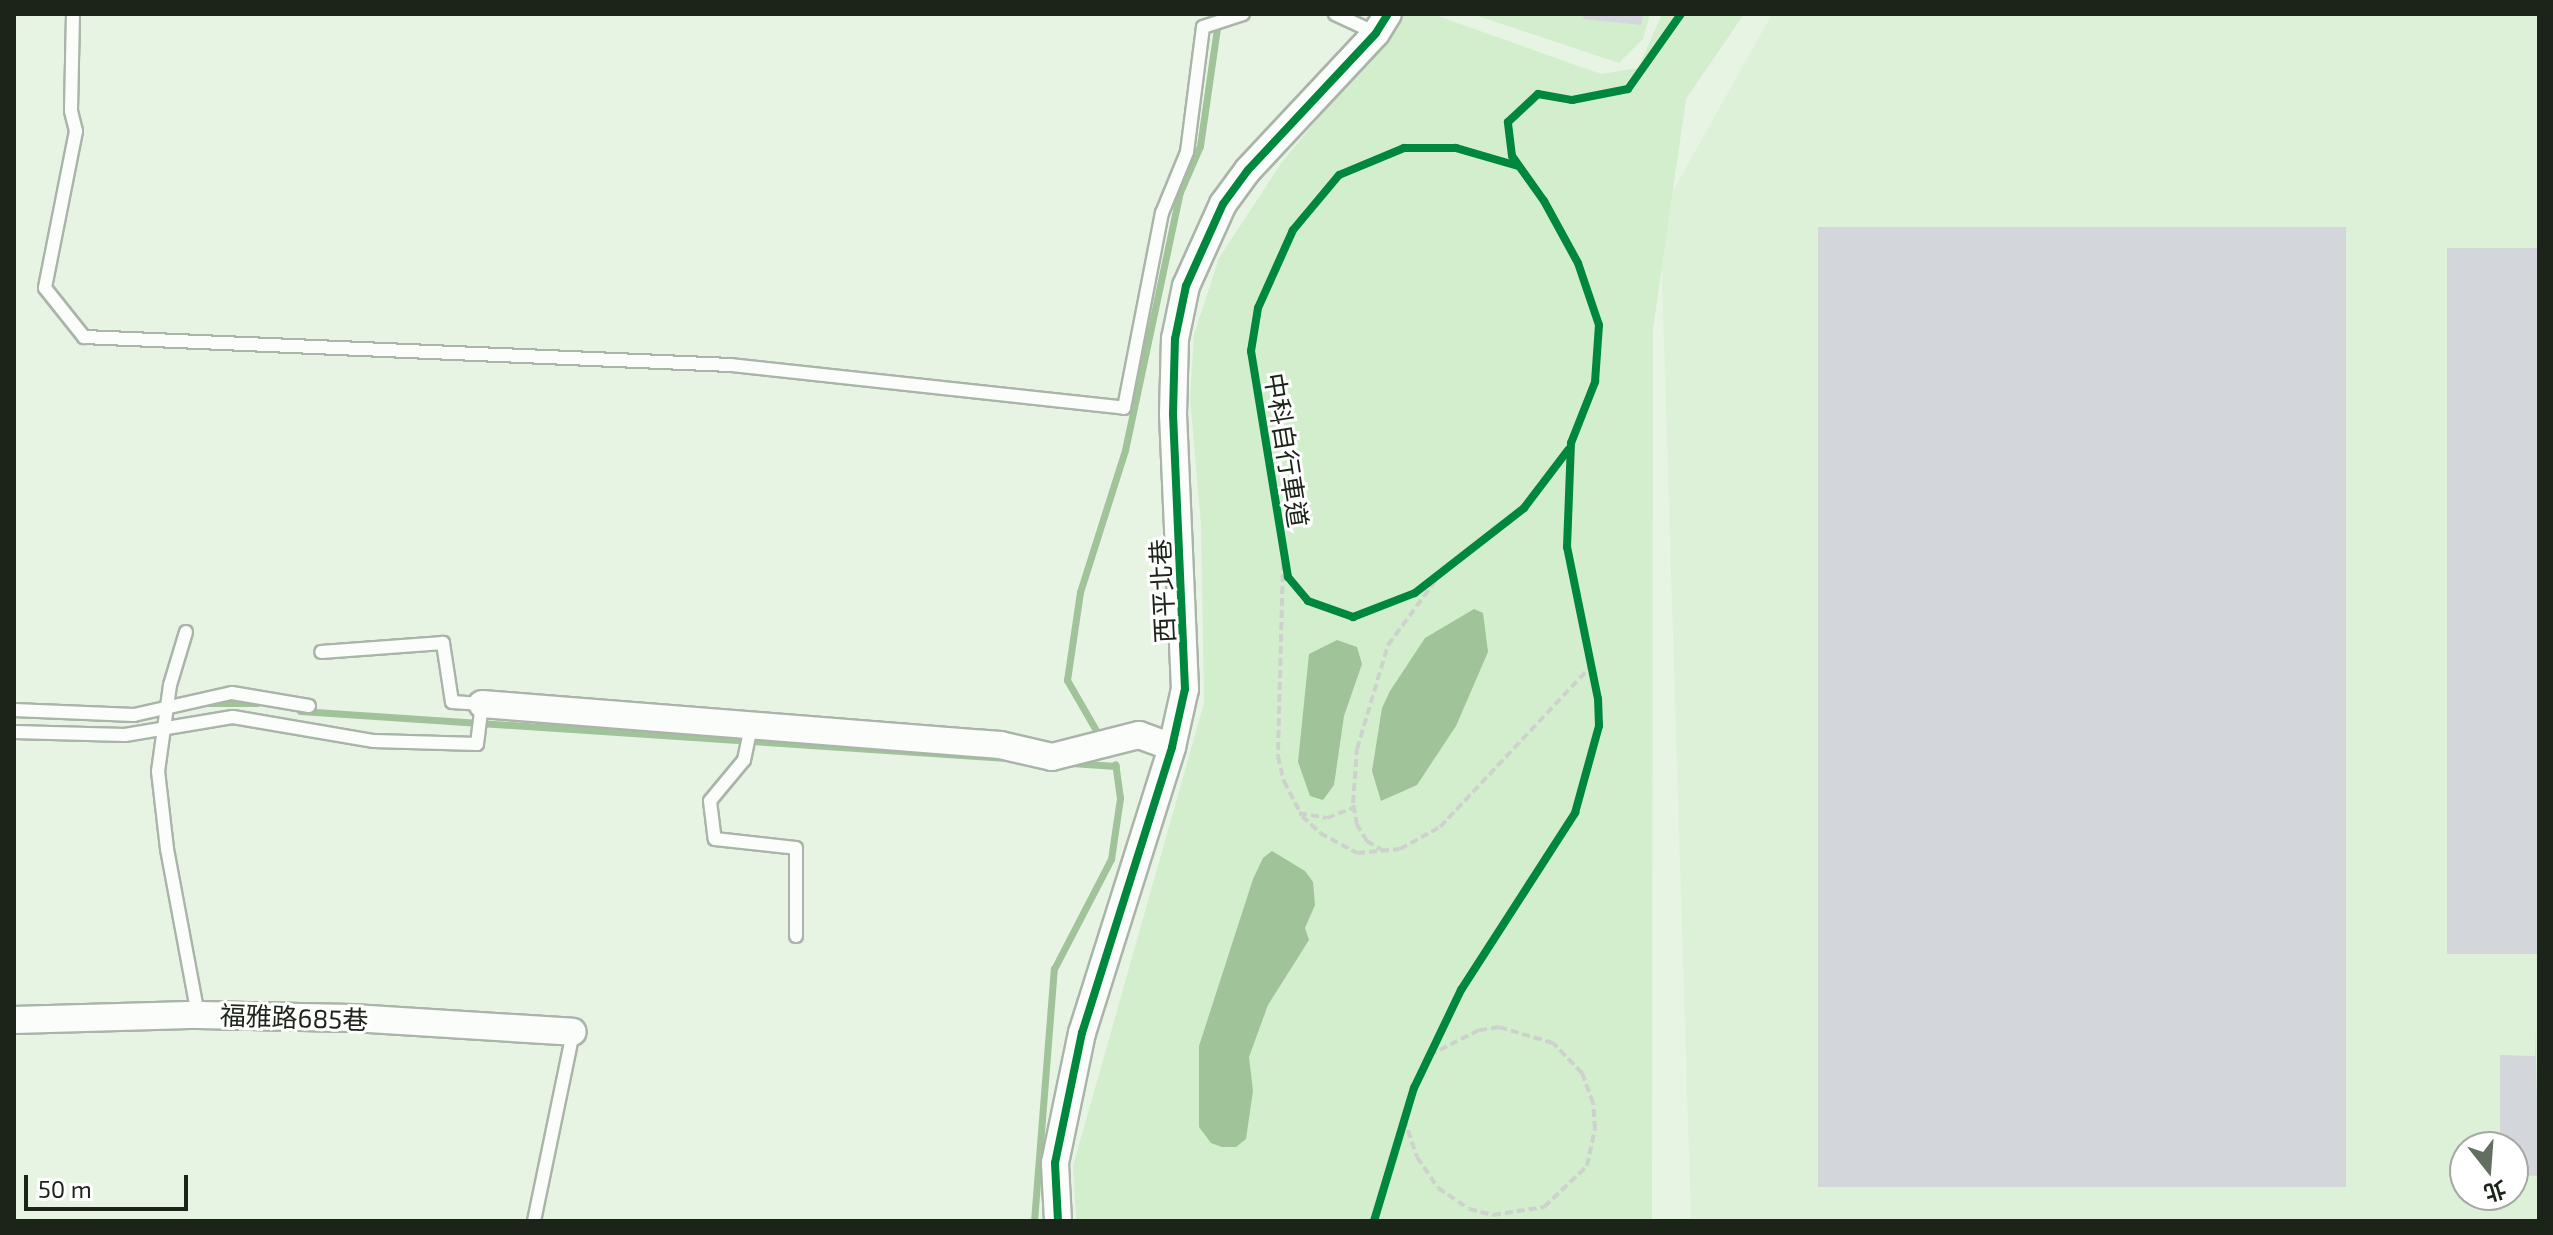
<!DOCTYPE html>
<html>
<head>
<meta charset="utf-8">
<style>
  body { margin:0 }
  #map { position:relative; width:2553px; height:1235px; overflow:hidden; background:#e7f4e4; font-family:"Exo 2","Noto Sans TC",sans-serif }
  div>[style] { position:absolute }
  .built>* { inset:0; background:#dcf1d7 }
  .green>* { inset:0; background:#d3eecd }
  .water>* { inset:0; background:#a0c39a }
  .stream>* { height:7px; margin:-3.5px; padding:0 3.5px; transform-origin:3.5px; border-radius:3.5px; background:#a0c39a }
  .building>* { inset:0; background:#d3d7dc; transform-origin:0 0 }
  .path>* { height:4px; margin-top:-2px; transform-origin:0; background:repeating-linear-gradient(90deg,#ced2cd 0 8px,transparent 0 12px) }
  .roads { filter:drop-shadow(2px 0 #aab4a9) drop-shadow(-2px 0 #aab4a9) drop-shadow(0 2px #aab4a9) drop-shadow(0 -2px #aab4a9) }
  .lane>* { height:12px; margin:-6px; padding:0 6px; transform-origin:6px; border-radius:6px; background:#fbfdfb }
  .street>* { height:26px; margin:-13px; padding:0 13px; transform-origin:13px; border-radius:13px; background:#fbfdfb }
  .cycleway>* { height:8px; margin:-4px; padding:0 4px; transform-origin:4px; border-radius:4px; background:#00873e }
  span { translate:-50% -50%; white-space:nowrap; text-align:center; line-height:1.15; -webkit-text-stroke:6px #fff; paint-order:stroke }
  .street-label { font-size:26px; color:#1c241a }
  .frame { position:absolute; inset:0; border:16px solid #1c241a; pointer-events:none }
  .north { position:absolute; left:2449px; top:1131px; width:80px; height:80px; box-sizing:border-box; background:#fff; border:2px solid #a4a7a3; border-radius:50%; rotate:163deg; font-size:22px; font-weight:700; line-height:32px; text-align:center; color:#1c241a }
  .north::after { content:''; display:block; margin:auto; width:28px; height:36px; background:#636d61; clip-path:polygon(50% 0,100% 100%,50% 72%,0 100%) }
  .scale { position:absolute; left:24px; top:1175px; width:164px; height:36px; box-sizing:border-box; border:4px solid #1c241a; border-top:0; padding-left:10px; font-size:24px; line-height:28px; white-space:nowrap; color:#1c241a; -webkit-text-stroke:6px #fff; paint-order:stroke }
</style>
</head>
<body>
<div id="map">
  <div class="built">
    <div style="clip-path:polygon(evenodd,1772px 14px,2539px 14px,2539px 1221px,1691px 1221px,1660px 214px,1772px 14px,2465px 1147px,2513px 1147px,2513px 1195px,2465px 1195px,2465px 1147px)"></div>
  </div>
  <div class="green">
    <div style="clip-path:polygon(1405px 14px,1432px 14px,1601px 74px,1638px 68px,1662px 14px,1744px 14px,1686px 99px,1653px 329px,1652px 1221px,1076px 1221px,1073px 1166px,1204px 703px,1201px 525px,1190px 398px,1194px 334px,1219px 258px,1282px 162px)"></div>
    <div style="clip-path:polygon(1472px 14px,1650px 14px,1643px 39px,1619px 63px)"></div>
  </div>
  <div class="water">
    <div style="clip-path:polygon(1474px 609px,1483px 613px,1488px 652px,1456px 726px,1417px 785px,1381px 801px,1372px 771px,1382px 708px,1390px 691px,1425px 638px)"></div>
    <div style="clip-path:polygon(1337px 640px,1357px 647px,1362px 664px,1344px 716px,1334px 785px,1323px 800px,1310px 796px,1298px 762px,1309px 654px)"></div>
    <div style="clip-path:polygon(1272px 851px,1305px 871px,1313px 882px,1315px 905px,1305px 928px,1309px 940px,1268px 1005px,1249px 1057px,1253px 1091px,1246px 1139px,1236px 1147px,1222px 1147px,1211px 1143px,1199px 1127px,1199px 1046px,1253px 879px,1263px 858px)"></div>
  </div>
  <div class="stream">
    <div style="left:209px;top:703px;width:48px"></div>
    <div style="left:300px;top:711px;width:708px;rotate:3.81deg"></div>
    <div style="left:1097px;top:732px;width:60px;rotate:-120deg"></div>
    <div style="left:1067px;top:680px;width:89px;rotate:-81.6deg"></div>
    <div style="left:1080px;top:592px;width:149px;rotate:-72.4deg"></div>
    <div style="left:1125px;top:450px;width:264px;rotate:-78deg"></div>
    <div style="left:1180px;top:192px;width:50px;rotate:-66.5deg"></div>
    <div style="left:1200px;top:146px;width:133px;rotate:-81.8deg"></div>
    <div style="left:1071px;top:763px;width:45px;rotate:3.8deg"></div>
    <div style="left:1034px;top:1221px;width:253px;rotate:-85.5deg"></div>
    <div style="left:1054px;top:969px;width:124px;rotate:-62.6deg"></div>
    <div style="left:1111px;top:859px;width:62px;rotate:-81.6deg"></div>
    <div style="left:1120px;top:798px;width:34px;rotate:-98deg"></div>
  </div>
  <div class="building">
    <div style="clip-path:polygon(1584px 14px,1643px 14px,1641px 25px,1583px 19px)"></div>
    <div style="left:1818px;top:227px;width:528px;height:960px"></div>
    <div style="left:2447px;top:248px;width:92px;height:706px"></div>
    <div style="clip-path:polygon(2535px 1026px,2539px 1176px,2513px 1175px,2513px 1147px,2500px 1147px,2500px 1055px,2535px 1056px)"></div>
  </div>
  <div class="path">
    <div style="left:1283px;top:562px;width:194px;rotate:91.5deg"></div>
    <div style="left:1278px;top:756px;width:26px;rotate:77deg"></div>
    <div style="left:1284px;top:781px;width:39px;rotate:63deg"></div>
    <div style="left:1302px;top:816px;width:25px;rotate:43deg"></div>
    <div style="left:1320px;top:833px;width:42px;rotate:28.4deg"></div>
    <div style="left:1357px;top:853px;width:43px;rotate:-5.3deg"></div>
    <div style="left:1400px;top:849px;width:46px;rotate:-28.8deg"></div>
    <div style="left:1440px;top:827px;width:222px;rotate:-46.8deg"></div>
    <div style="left:1299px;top:813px;width:28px;rotate:10deg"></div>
    <div style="left:1327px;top:818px;width:28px;rotate:-21deg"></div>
    <div style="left:1384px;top:851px;width:20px;rotate:-150deg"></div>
    <div style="left:1367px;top:841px;width:19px;rotate:-122deg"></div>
    <div style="left:1357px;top:825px;width:22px;rotate:-100deg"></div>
    <div style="left:1353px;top:803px;width:54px;rotate:-85.8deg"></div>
    <div style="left:1357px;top:749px;width:109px;rotate:-73.4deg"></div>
    <div style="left:1388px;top:645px;width:89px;rotate:-53.6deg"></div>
    <div style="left:1404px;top:1119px;width:40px;rotate:71.1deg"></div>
    <div style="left:1417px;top:1157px;width:37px;rotate:56deg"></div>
    <div style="left:1438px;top:1188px;width:37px;rotate:34deg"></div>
    <div style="left:1469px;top:1209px;width:25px;rotate:14deg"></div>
    <div style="left:1493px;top:1215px;width:52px;rotate:-8.9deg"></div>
    <div style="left:1544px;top:1207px;width:59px;rotate:-43.6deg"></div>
    <div style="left:1587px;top:1166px;width:38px;rotate:-78deg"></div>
    <div style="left:1595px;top:1129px;width:26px;rotate:-94deg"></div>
    <div style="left:1593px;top:1103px;width:32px;rotate:-110deg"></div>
    <div style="left:1582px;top:1073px;width:42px;rotate:-134deg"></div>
    <div style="left:1553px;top:1043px;width:56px;rotate:-163.5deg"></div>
    <div style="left:1499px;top:1027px;width:20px;rotate:171deg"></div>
    <div style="left:1479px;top:1030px;width:55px;rotate:153deg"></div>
  </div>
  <div class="roads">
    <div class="lane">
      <div style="left:73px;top:14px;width:97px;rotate:91.2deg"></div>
      <div style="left:71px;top:111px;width:21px;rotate:76deg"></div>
      <div style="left:76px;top:131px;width:160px;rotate:101.2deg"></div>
      <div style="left:45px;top:288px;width:63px;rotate:51.5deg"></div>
      <div style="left:84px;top:337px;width:648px;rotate:2.48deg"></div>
      <div style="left:731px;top:365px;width:395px;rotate:6.2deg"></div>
      <div style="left:1124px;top:408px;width:199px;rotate:-79deg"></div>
      <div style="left:1162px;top:213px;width:66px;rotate:-67.7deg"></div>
      <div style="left:1187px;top:152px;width:126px;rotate:-82.7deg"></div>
      <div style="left:1203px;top:27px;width:42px;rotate:-18deg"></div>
      <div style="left:1335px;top:14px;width:45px;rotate:24.9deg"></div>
      <div style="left:186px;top:632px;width:55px;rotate:106.8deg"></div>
      <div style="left:170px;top:685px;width:87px;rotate:97.9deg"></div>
      <div style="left:158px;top:771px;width:79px;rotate:83.4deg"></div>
      <div style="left:167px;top:849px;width:169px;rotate:79.4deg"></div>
      <div style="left:14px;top:710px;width:120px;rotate:2.4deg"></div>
      <div style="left:134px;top:715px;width:100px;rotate:-12.7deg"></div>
      <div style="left:232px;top:693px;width:78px;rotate:9.6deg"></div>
      <div style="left:751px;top:727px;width:34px;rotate:102deg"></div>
      <div style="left:744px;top:760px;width:53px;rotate:129.7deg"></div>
      <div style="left:710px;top:801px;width:38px;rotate:83deg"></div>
      <div style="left:715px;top:839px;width:81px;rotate:6.3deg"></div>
      <div style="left:796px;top:848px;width:88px;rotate:90deg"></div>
      <div style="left:14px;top:732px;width:111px;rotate:1.5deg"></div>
      <div style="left:125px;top:735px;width:109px;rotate:-9.5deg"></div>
      <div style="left:233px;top:717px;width:143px;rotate:9.7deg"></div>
      <div style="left:374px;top:741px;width:103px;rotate:1.7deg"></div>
      <div style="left:477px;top:744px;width:40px;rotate:-82.9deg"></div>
      <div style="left:482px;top:704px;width:30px;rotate:-176deg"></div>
      <div style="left:452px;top:702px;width:60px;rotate:-98.7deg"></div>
      <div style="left:443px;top:643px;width:122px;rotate:175.8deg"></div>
      <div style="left:534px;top:1221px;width:193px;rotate:-78.3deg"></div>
    </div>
    <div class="street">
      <div style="left:482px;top:704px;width:520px;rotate:4.53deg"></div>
      <div style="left:1000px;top:745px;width:53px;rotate:13deg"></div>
      <div style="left:1052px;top:757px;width:90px;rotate:-14.2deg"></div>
      <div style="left:1139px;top:735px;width:35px;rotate:20deg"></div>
      <div style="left:14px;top:1020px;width:184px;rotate:-1.6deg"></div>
      <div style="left:198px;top:1015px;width:155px;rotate:1.1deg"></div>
      <div style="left:353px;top:1018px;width:220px;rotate:3.6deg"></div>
      <div style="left:1058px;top:1221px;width:58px;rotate:-93deg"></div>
      <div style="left:1055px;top:1163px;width:133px;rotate:-78.3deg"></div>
      <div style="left:1082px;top:1033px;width:300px;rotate:-72.5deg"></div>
      <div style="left:1172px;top:747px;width:59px;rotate:-77.4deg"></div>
      <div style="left:1185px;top:689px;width:275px;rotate:-92.5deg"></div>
      <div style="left:1173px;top:414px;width:75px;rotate:-88.5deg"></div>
      <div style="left:1175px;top:339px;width:54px;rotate:-78.3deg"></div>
      <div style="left:1186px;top:286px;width:90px;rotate:-65.7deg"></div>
      <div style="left:1223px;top:204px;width:42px;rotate:-53.7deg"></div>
      <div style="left:1248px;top:170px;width:187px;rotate:-46.9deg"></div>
      <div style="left:1376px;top:33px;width:22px;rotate:-58deg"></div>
    </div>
  </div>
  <div class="cycleway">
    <div style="left:1518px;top:166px;width:65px;rotate:-163.8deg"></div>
    <div style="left:1456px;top:148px;width:52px;rotate:180deg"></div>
    <div style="left:1404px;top:148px;width:70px;rotate:157.4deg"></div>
    <div style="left:1339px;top:175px;width:72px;rotate:129.9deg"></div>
    <div style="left:1293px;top:230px;width:85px;rotate:114.2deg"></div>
    <div style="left:1258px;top:308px;width:44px;rotate:99.2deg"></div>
    <div style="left:1251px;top:351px;width:229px;rotate:80.7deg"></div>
    <div style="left:1288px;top:577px;width:31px;rotate:50deg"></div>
    <div style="left:1308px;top:601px;width:48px;rotate:19.6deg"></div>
    <div style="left:1353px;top:617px;width:66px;rotate:-21.2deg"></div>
    <div style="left:1415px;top:593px;width:138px;rotate:-37.9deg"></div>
    <div style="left:1524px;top:508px;width:73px;rotate:-52.8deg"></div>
    <div style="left:1058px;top:1221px;width:58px;rotate:-93deg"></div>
    <div style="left:1055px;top:1163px;width:133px;rotate:-78.3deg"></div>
    <div style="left:1082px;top:1033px;width:300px;rotate:-72.5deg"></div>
    <div style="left:1172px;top:747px;width:59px;rotate:-77.4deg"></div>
    <div style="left:1185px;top:689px;width:275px;rotate:-92.5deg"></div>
    <div style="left:1173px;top:414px;width:75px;rotate:-88.5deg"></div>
    <div style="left:1175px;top:339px;width:54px;rotate:-78.3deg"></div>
    <div style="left:1186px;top:286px;width:90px;rotate:-65.7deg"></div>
    <div style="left:1223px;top:204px;width:42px;rotate:-53.7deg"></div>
    <div style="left:1248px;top:170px;width:187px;rotate:-46.9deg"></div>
    <div style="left:1376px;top:33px;width:22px;rotate:-58deg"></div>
    <div style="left:1374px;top:1221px;width:139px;rotate:-73.3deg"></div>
    <div style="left:1414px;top:1088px;width:109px;rotate:-64.4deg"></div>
    <div style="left:1461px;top:990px;width:211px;rotate:-57.2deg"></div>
    <div style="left:1575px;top:813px;width:90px;rotate:-74.6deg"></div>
    <div style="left:1599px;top:726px;width:27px;rotate:-92deg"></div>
    <div style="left:1598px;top:699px;width:155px;rotate:-101.5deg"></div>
    <div style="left:1567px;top:547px;width:104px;rotate:-87.8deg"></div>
    <div style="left:1571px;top:443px;width:66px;rotate:-68.5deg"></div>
    <div style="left:1595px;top:382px;width:57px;rotate:-86deg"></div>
    <div style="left:1599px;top:325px;width:65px;rotate:-108.7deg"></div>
    <div style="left:1578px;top:263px;width:71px;rotate:-118.7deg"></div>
    <div style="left:1544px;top:201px;width:55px;rotate:-125.4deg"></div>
    <div style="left:1512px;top:156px;width:34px;rotate:-97deg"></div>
    <div style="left:1508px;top:122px;width:41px;rotate:-43deg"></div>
    <div style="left:1538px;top:94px;width:35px;rotate:10deg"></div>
    <div style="left:1572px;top:100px;width:57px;rotate:-11.1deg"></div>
    <div style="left:1628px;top:89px;width:92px;rotate:-54.8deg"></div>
  </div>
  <div class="street-label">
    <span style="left:1287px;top:450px;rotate:81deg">中科自行車道</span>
    <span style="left:1162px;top:591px;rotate:-93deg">西平北巷</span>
    <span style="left:294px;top:1017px;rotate:2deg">福雅路685巷</span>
  </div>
  <div class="frame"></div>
  <div class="north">北</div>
  <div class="scale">50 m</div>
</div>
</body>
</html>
